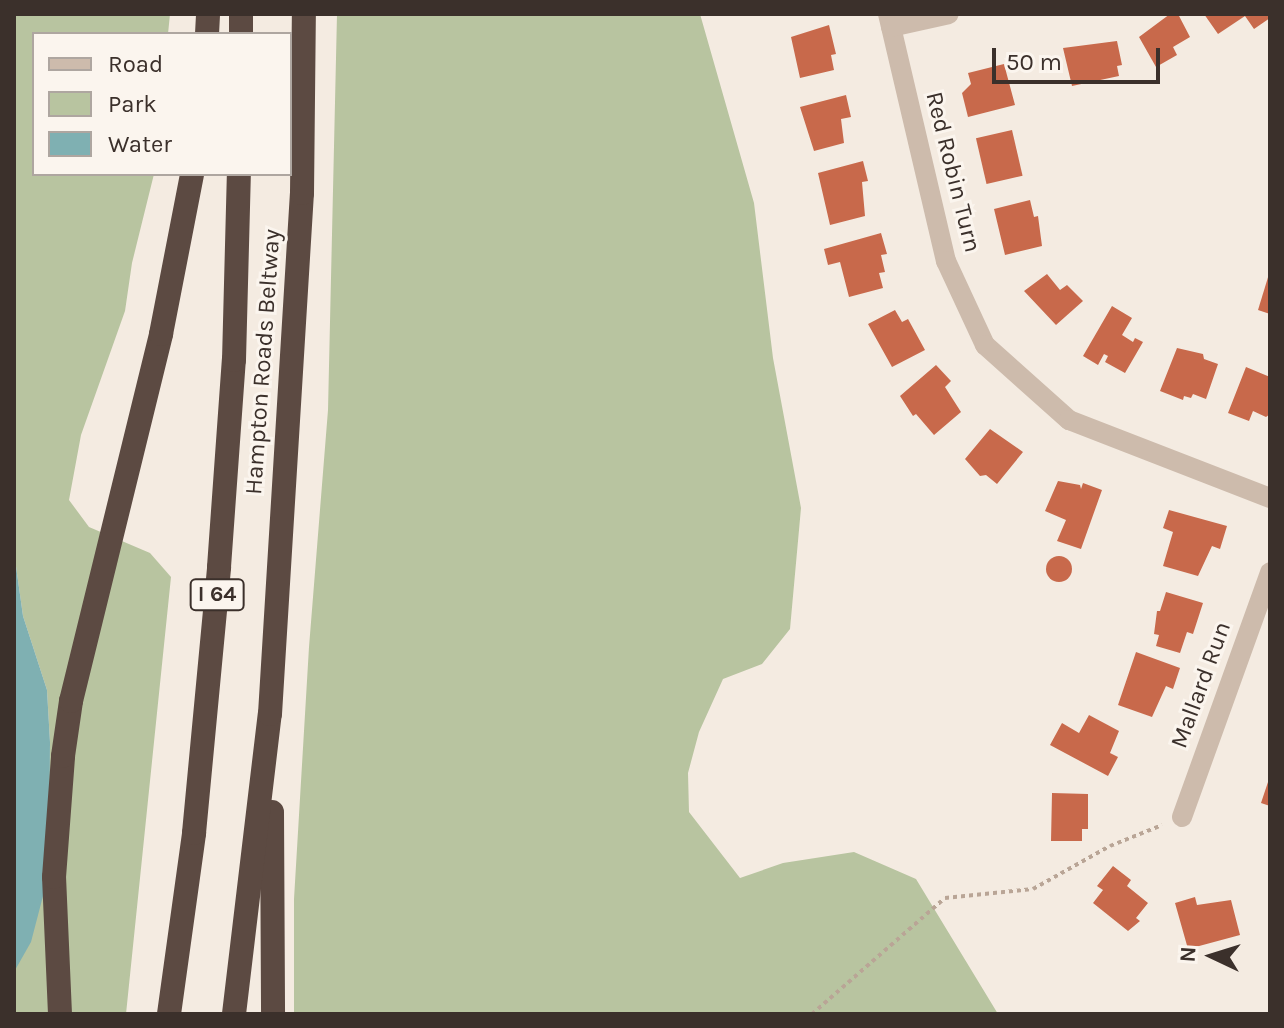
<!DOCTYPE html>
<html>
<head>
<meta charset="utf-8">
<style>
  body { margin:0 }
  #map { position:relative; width:1284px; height:1028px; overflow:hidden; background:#f4ebe1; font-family:Karla,sans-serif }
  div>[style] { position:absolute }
  .green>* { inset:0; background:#b8c4a0 }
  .water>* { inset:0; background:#7fb0b2 }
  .building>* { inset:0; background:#c8694b; transform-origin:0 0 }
  .round { border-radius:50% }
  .path>* { height:4px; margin-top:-2px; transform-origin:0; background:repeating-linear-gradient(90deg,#b9a596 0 4px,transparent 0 8px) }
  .minor>* { height:20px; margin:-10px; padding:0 10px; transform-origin:10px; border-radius:10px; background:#cdbbac }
  .highway>* { height:24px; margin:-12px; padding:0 12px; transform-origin:12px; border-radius:12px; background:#5c4a42 }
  span { translate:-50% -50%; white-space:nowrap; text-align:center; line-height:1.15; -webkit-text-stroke:6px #fbf5ee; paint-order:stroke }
  .shield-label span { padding:2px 6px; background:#fbf5ee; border:2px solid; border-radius:6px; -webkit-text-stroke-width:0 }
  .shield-label { font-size:22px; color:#3b302b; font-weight:700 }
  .street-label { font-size:24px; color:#3b302b }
  .frame { position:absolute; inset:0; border:16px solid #3b302b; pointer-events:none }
  .legend { position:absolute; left:32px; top:32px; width:260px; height:144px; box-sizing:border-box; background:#fbf5ee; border:2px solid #aea6a0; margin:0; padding:10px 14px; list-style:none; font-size:24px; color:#3b302b }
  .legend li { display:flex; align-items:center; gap:16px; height:40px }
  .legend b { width:40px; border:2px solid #aea6a0 }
  .north { position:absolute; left:1172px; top:916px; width:80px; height:80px; -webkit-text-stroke:6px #fbf5ee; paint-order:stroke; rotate:274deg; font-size:22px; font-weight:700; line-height:32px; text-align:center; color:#3b302b }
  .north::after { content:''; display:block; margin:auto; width:28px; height:36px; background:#3b302b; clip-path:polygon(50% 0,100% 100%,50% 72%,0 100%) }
  .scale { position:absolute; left:992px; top:48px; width:168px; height:36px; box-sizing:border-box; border:4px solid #3b302b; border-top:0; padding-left:10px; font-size:24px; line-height:28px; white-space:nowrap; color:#3b302b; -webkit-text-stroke:6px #fbf5ee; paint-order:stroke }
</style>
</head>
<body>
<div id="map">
  <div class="green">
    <div style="clip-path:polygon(14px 14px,170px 14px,168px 34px,34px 34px,34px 174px,154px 174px,132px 263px,125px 311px,81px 435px,69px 500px,89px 527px,150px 553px,171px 577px,126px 1014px,14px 1014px,14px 972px,48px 806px,50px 742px,47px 690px,23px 616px,14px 552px)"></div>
    <div style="clip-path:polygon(337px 14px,700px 14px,754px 203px,773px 358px,801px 508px,790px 629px,762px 664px,723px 679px,699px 732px,688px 773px,689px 812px,740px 878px,783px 863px,854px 852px,916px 879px,998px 1014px,294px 1014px,294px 899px,309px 647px,328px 410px)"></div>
  </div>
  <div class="water">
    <div style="clip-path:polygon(14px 552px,23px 616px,47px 690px,50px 742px,49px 873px,31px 942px,14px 972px)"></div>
  </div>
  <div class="building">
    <div style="clip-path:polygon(1170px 14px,1178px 14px,1190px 37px,1173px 47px,1177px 55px,1156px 67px,1139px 37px)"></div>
    <div style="clip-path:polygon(1204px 14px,1270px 14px,1270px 18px,1254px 29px,1245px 16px,1218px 34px)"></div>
    <div style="clip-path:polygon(829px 25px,836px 54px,831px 55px,834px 70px,800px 78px,791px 37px)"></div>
    <div style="clip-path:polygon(1117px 41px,1122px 65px,1117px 66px,1119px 76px,1072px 86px,1063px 48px)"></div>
    <div style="clip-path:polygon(1004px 64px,1015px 105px,968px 117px,962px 93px,971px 84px,968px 73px)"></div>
    <div style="clip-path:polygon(846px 95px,851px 117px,841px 119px,844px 143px,814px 151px,800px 107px)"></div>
    <div style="left:1012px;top:130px;width:47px;height:37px;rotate:77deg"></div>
    <div style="clip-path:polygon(863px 161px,868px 181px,862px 182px,865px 216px,830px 225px,818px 173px)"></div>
    <div style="clip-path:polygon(1030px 200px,1034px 217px,1038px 216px,1042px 246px,1005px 255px,994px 209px)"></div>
    <div style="clip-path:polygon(881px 233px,887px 254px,881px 255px,885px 272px,879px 273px,883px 288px,849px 297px,840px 262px,828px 265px,824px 249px)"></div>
    <div style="clip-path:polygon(1047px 274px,1060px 290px,1067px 285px,1083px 301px,1056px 325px,1024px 291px)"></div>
    <div style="clip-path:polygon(1269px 274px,1270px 274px,1270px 314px,1258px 310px)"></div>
    <div style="clip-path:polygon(1112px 306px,1132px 318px,1122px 335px,1133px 342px,1135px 338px,1143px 342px,1125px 373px,1105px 362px,1108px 356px,1104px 354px,1098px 365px,1083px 356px)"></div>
    <div style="clip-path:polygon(895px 310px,902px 322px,908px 319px,925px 350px,892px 367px,868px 324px)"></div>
    <div style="clip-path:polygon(1177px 348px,1203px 354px,1204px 359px,1218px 364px,1206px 399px,1193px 394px,1191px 398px,1184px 396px,1183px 400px,1160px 391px)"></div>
    <div style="clip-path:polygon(936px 365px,951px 381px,945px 387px,961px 412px,934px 435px,916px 414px,913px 416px,900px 396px)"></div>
    <div style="clip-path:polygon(1246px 367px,1270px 377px,1270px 414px,1266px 417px,1253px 411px,1249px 421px,1228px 413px)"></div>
    <div style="clip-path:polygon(990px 429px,1023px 452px,997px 484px,986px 475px,980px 476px,965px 459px)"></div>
    <div style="clip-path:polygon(1058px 481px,1080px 485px,1081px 489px,1083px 483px,1102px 490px,1081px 549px,1057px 541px,1066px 520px,1045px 511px)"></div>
    <div style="clip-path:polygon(1169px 510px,1227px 526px,1220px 549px,1212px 546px,1198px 576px,1163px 566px,1173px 532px,1163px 528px)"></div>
    <div class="round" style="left:1046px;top:556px;width:26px;height:26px"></div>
    <div style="clip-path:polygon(1166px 592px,1203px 603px,1193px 634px,1187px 632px,1180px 653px,1156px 646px,1159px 635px,1154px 634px,1157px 611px,1160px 611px)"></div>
    <div style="clip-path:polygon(1136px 652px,1180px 668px,1173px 689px,1166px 686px,1152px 717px,1118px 705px)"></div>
    <div style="clip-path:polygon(1089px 715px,1119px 731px,1110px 753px,1118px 757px,1108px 776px,1050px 745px,1062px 723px,1079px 733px)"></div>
    <div style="clip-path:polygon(1269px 779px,1270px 779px,1270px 806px,1261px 803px)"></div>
    <div style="clip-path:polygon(1052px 793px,1088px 794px,1088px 829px,1082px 829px,1082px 841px,1051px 841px)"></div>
    <div style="clip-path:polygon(1113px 866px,1131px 880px,1127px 886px,1148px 903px,1136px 918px,1140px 921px,1128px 931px,1093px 903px,1103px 890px,1097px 886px)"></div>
    <div style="clip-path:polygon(1195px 897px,1197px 905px,1231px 900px,1240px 935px,1188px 949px,1175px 903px)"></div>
  </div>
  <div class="path">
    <div style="left:812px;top:1014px;width:176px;rotate:-41.1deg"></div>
    <div style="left:945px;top:898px;width:88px;rotate:-5.8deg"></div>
    <div style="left:1033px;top:889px;width:88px;rotate:-29.2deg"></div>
    <div style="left:1110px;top:846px;width:56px;rotate:-22deg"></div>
  </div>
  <div class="minor">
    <div style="left:888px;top:14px;width:254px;rotate:76.8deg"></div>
    <div style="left:946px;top:261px;width:93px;rotate:65.1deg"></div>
    <div style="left:985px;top:345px;width:113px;rotate:41.8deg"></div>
    <div style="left:1069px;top:420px;width:216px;rotate:21.2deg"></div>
    <div style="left:891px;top:27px;width:59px;rotate:-12.6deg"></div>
    <div style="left:1182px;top:817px;width:260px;rotate:-70.2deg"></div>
  </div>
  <div class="highway">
    <div style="left:207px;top:34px;width:20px;rotate:-87deg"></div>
    <div style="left:241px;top:34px;width:20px;rotate:-90deg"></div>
    <div style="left:272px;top:812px;width:202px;rotate:89.7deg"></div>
    <div style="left:60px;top:1014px;width:137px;rotate:-92.5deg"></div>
    <div style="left:54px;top:877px;width:121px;rotate:-85.7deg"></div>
    <div style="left:63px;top:756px;width:56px;rotate:-81.7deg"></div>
    <div style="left:71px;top:701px;width:378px;rotate:-76.2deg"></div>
    <div style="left:161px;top:334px;width:163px;rotate:-79deg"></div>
    <div style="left:169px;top:1014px;width:183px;rotate:-82.1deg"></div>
    <div style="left:194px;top:833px;width:267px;rotate:-84.6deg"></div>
    <div style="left:219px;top:567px;width:208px;rotate:-85.9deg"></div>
    <div style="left:234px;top:360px;width:186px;rotate:-88.5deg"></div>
    <div style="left:234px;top:1014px;width:302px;rotate:-83.2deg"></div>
    <div style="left:270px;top:714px;width:522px;rotate:-86.49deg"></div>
    <div style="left:302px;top:193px;width:179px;rotate:-89.4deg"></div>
  </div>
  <div class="shield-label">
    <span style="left:217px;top:595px">I 64</span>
  </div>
  <div class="street-label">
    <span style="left:953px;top:172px;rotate:76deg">Red Robin Turn</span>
    <span style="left:263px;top:362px;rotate:-86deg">Hampton Roads Beltway</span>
    <span style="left:1201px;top:685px;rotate:-70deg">Mallard Run</span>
  </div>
  <div class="frame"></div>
  <ul class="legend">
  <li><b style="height:10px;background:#cdbbac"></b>Road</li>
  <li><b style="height:22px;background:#b8c4a0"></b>Park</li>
  <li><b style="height:22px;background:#7fb0b2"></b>Water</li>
  </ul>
  <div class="north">N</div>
  <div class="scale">50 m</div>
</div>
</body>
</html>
